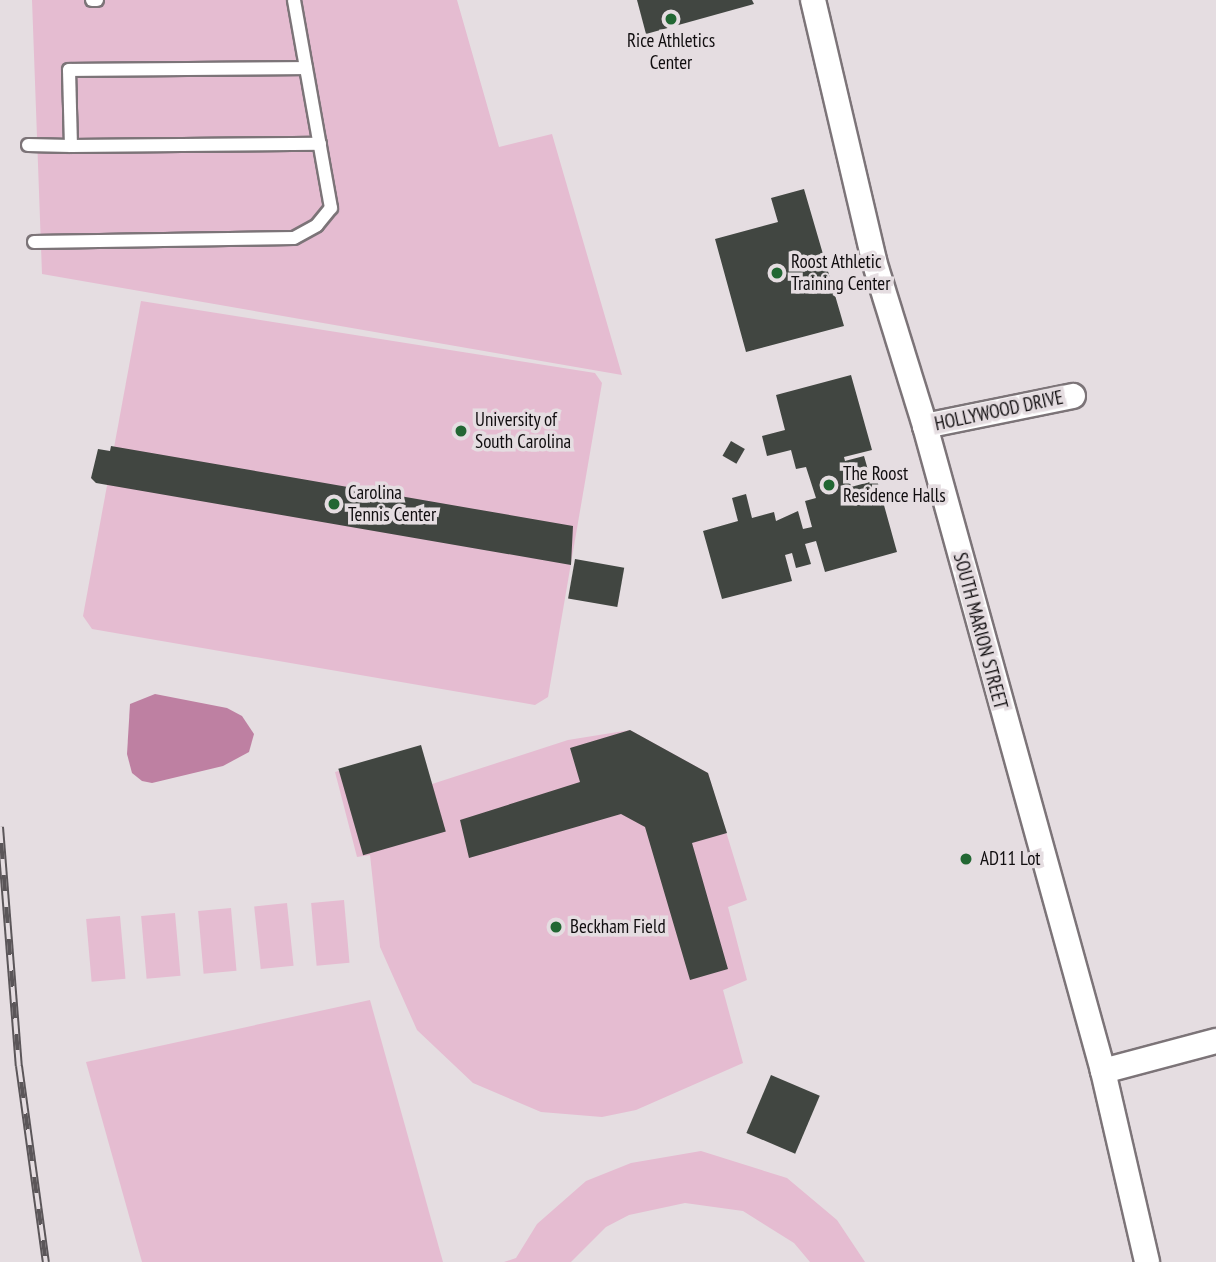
<!DOCTYPE html>
<html>
<head>
<meta charset="utf-8">
<style>
  body { margin:0 }
  #map { position:relative; width:1216px; height:1262px; overflow:hidden; background:#e5dde1; font-family:"PT Sans Narrow",sans-serif }
  div>[style] { position:absolute }
  .green>* { inset:0; background:#e5bcd1; transform-origin:0 0 }
  .water>* { inset:0; background:#be80a2 }
  .building>* { inset:0; background:#414641; transform-origin:0 0 }
  .roads { filter:drop-shadow(2px 0 #7c7478) drop-shadow(-2px 0 #7c7478) drop-shadow(0 2px #7c7478) drop-shadow(0 -2px #7c7478) }
  .service>* { height:12px; margin:-6px; padding:0 6px; transform-origin:6px; border-radius:6px; background:#fff }
  .minor>* { height:24px; margin:-12px; padding:0 12px; transform-origin:12px; border-radius:12px; background:#fff }
  .rail>* { height:8px; margin-top:-4px; transform-origin:0; background:repeating-linear-gradient(90deg,#e5dde1 0 16px,#5b5659 0 32px); box-sizing:border-box; border-block:2px solid #5b5659 }
  .dots>* { width:19px; height:19px; translate:-50% -50%; box-sizing:border-box; border:4px solid #e5dde1; border-radius:50% }
  span { translate:-50% -50%; white-space:nowrap; text-align:center; line-height:1.15; -webkit-text-stroke:7px #e5dde1; paint-order:stroke }
  .poi-label { font-size:19px; color:#100d0f }
  .left { translate:0 -50%; text-align:left }
  .street-label { font-size:19px; color:#100d0f }
</style>
</head>
<body>
<div id="map">
  <div class="green">
    <div style="clip-path:polygon(32px 0,457px 0,499px 147px,552px 134px,622px 375px,42px 274px)"></div>
    <div style="clip-path:polygon(141px 301px,595px 373px,602px 383px,548px 697px,535px 705px,92px 629px,83px 616px)"></div>
    <div style="clip-path:polygon(630px 730px,708px 773px,747px 900px,728px 907px,747px 980px,723px 990px,743px 1063px,636px 1110px,602px 1117px,541px 1112px,473px 1083px,417px 1030px,380px 947px,370px 855px,357px 857px,335px 772px,418px 748px,429px 785px,568px 740px)"></div>
    <div style="left:344px;top:900px;width:63px;height:33px;rotate:85deg"></div>
    <div style="left:287px;top:903px;width:63px;height:33px;rotate:84deg"></div>
    <div style="left:231px;top:908px;width:63px;height:33px;rotate:85deg"></div>
    <div style="left:175px;top:913px;width:63px;height:34px;rotate:85deg"></div>
    <div style="left:120px;top:916px;width:63px;height:34px;rotate:85deg"></div>
    <div style="clip-path:polygon(370px 1000px,443px 1262px,142px 1262px,86px 1062px)"></div>
    <div style="clip-path:polygon(701px 1151px,787px 1178px,837px 1220px,865px 1262px,810px 1262px,794px 1243px,743px 1211px,685px 1203px,629px 1215px,606px 1227px,571px 1262px,504px 1262px,516px 1258px,537px 1224px,586px 1181px,631px 1163px)"></div>
  </div>
  <div class="water">
    <div style="clip-path:polygon(155px 694px,227px 708px,242px 716px,254px 734px,249px 752px,223px 766px,152px 783px,142px 781px,132px 773px,127px 754px,130px 704px)"></div>
  </div>
  <div class="building">
    <div style="clip-path:polygon(637px 0,752px 0,754px 4px,646px 34px)"></div>
    <div style="clip-path:polygon(804px 189px,844px 326px,746px 352px,715px 239px,778px 222px,771px 198px)"></div>
    <div style="clip-path:polygon(851px 375px,872px 450px,844px 457px,845px 461px,864px 456px,870px 477px,850px 482px,851px 487px,877px 480px,897px 552px,825px 572px,816px 541px,805px 544px,811px 564px,796px 568px,792px 553px,785px 555px,792px 581px,722px 599px,703px 531px,738px 521px,732px 498px,746px 494px,752px 518px,774px 512px,776px 521px,798px 511px,803px 529px,812px 527px,805px 501px,816px 498px,806px 467px,796px 469px,791px 450px,767px 456px,762px 436px,785px 430px,776px 395px)"></div>
    <div style="left:731px;top:441px;width:16px;height:17px;rotate:30deg"></div>
    <div style="clip-path:polygon(111px 446px,573px 526px,571px 565px,96px 483px,91px 478px,98px 449px,110px 451px)"></div>
    <div style="left:575px;top:559px;width:50px;height:40px;rotate:10deg"></div>
    <div style="clip-path:polygon(630px 730px,708px 773px,727px 833px,692px 843px,728px 969px,690px 980px,645px 827px,621px 814px,469px 858px,460px 820px,580px 782px,570px 748px)"></div>
    <div style="left:421px;top:745px;width:90px;height:86px;rotate:74deg"></div>
    <div style="left:771px;top:1075px;width:53px;height:63px;rotate:23deg"></div>
  </div>
  <div class="roads">
    <div class="service">
      <div style="left:92px;top:0;width:5px"></div>
      <div style="left:306px;top:68px;width:237px;rotate:179.5deg"></div>
      <div style="left:69px;top:70px;width:76px;rotate:88.5deg"></div>
      <div style="left:71px;top:146px;width:249px;rotate:-0.5deg"></div>
      <div style="left:28px;top:145px;width:43px;rotate:1.3deg"></div>
      <div style="left:34px;top:242px;width:260px;rotate:-0.9deg"></div>
      <div style="left:294px;top:238px;width:26px;rotate:-29deg"></div>
      <div style="left:317px;top:225px;width:22px;rotate:-51deg"></div>
      <div style="left:331px;top:208px;width:211px;rotate:-100.1deg"></div>
    </div>
    <div class="minor">
      <div style="left:813px;top:0;width:268px;rotate:76.8deg"></div>
      <div style="left:874px;top:261px;width:173px;rotate:72.8deg"></div>
      <div style="left:925px;top:426px;width:669px;rotate:74.57deg"></div>
      <div style="left:1103px;top:1071px;width:196px;rotate:77deg"></div>
      <div style="left:925px;top:426px;width:151px;rotate:-11.5deg"></div>
      <div style="left:1103px;top:1071px;width:117px;rotate:-14.9deg"></div>
    </div>
  </div>
  <div class="rail">
    <div style="left:0;top:827px;width:240px;rotate:85.5deg"></div>
    <div style="left:19px;top:1066px;width:198px;rotate:82.2deg"></div>
  </div>
  <div class="dots">
    <div style="left:671px;top:19px;background:#226733"></div>
    <div style="left:777px;top:273px;background:#226733"></div>
    <div style="left:461px;top:431px;background:#226733"></div>
    <div style="left:829px;top:485px;background:#226733"></div>
    <div style="left:334px;top:504px;background:#226733"></div>
    <div style="left:966px;top:859px;background:#226733"></div>
    <div style="left:556px;top:927px;background:#226733"></div>
  </div>
  <div class="poi-label">
    <span style="left:671px;top:52px">Rice Athletics<br>Center</span>
    <span class="left" style="left:791px;top:273px">Roost Athletic<br>Training Center</span>
    <span class="left" style="left:475px;top:431px">University of<br>South Carolina</span>
    <span class="left" style="left:843px;top:485px">The Roost<br>Residence Halls</span>
    <span class="left" style="left:348px;top:504px">Carolina<br>Tennis Center</span>
    <span class="left" style="left:980px;top:859px">AD11 Lot</span>
    <span class="left" style="left:570px;top:927px">Beckham Field</span>
  </div>
  <div class="street-label">
    <span style="left:999px;top:411px;rotate:-12deg">HOLLYWOOD DRIVE</span>
    <span style="left:980px;top:631px;rotate:75deg">SOUTH MARION STREET</span>
  </div>
</div>
</body>
</html>
